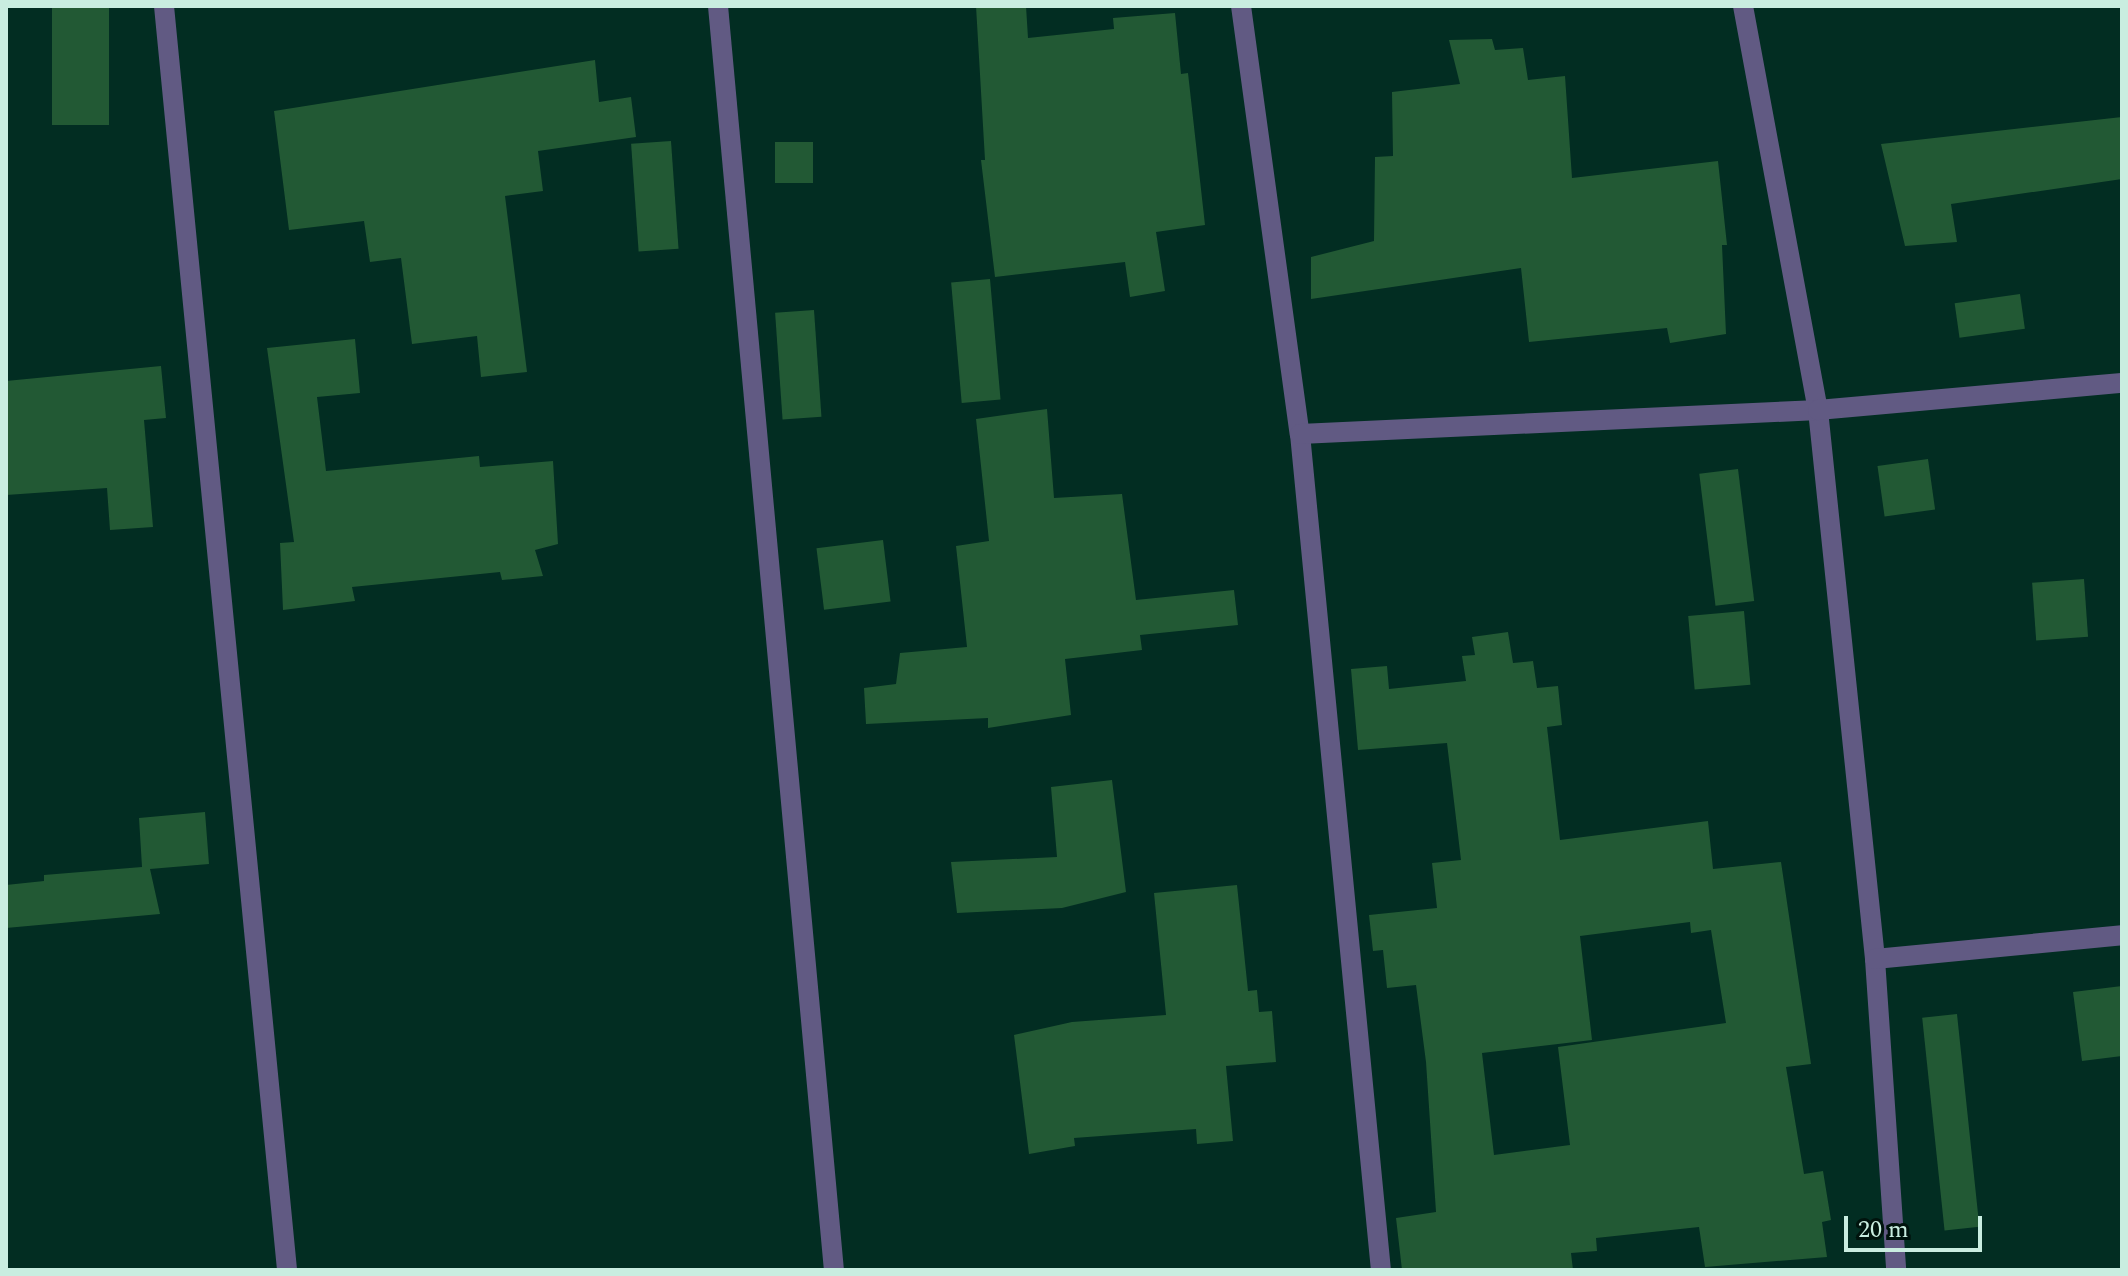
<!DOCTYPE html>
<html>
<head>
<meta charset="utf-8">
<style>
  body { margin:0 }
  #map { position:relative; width:2128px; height:1276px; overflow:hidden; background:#022d22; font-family:Spectral,serif }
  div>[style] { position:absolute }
  .building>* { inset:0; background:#225934; transform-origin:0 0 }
  .street>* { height:20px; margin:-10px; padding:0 10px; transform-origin:10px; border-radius:10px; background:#615a83 }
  span { translate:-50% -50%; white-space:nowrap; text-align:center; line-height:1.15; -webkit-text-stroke:6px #00130d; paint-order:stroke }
  .frame { position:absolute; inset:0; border:8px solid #c9ede0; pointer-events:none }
  .scale { position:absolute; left:1844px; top:1216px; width:138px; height:36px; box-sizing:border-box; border:4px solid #c9ede0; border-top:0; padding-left:10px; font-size:24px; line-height:28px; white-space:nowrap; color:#c9ede0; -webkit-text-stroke:6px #00130d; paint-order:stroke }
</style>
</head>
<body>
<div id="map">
  <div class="building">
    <div style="left:52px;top:6px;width:57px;height:119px"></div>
    <div style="clip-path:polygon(976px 6px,1026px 6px,1028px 38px,1114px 29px,1113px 18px,1175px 13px,1181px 74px,1188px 73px,1205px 225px,1156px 232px,1165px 291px,1130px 297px,1125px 262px,995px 277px,981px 160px,985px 160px)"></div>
    <div style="clip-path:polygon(1492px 39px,1495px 50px,1523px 48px,1528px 80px,1565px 76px,1572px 178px,1718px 161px,1727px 245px,1722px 245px,1726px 334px,1670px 343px,1667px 328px,1529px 342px,1521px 268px,1311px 299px,1311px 257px,1374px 241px,1375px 157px,1393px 156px,1392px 92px,1460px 84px,1449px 40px)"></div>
    <div style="clip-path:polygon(595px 60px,599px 102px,631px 97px,636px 137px,538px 151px,543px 191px,505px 196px,527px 372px,481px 377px,477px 336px,412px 344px,401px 258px,370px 262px,364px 221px,289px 230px,274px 111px)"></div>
    <div style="clip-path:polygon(2122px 117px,2122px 179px,1951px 204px,1957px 242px,1905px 246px,1881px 144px)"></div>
    <div style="left:671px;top:141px;width:108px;height:40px;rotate:86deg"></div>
    <div style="left:813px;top:142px;width:41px;height:38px;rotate:90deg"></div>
    <div style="left:990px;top:279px;width:121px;height:39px;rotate:85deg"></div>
    <div style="left:2020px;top:294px;width:35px;height:66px;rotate:82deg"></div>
    <div style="left:814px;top:310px;width:107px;height:39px;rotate:86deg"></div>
    <div style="clip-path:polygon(355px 339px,360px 393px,317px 397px,326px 471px,479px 456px,480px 467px,553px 461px,558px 544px,535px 550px,543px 576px,502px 580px,500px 572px,352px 587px,355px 601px,283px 610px,280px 543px,294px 542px,267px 348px)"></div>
    <div style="clip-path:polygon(161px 366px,166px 418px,144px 420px,153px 527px,110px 530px,107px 488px,6px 495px,6px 381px)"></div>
    <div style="clip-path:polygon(1047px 409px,1054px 498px,1122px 494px,1136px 600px,1234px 590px,1238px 625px,1140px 635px,1142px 650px,1065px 659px,1071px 715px,988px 728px,988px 718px,866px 724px,864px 688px,896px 684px,900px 653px,967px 647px,956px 546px,989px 541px,976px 419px)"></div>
    <div style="left:1928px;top:459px;width:51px;height:51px;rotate:82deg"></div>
    <div style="left:1738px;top:469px;width:133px;height:39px;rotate:83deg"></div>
    <div style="left:883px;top:540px;width:62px;height:67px;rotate:83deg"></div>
    <div style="left:2084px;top:579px;width:58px;height:52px;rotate:86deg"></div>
    <div style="left:1744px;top:611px;width:74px;height:56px;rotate:85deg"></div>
    <div style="clip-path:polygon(evenodd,1508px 632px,1513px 663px,1533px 661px,1537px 688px,1558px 686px,1562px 725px,1547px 727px,1560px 840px,1708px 821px,1713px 869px,1781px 862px,1811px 1064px,1786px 1067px,1804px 1174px,1823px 1171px,1831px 1220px,1822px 1222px,1827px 1257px,1705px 1267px,1699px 1227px,1596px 1238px,1597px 1251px,1571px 1253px,1573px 1270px,1402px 1270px,1396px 1218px,1436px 1212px,1426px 1062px,1416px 985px,1387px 988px,1383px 950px,1373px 951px,1369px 915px,1437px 908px,1432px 863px,1461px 860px,1447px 743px,1358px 750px,1351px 669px,1387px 666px,1389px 689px,1466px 681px,1462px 656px,1475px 655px,1472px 637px,1508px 632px,1690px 922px,1691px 933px,1711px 930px,1726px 1023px,1558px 1047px,1570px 1145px,1494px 1155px,1482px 1053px,1592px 1040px,1580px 936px,1690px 922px)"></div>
    <div style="clip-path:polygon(1112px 780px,1126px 892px,1062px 908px,957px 913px,951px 862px,1057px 857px,1051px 787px)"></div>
    <div style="clip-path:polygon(205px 812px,209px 864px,150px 869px,160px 914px,6px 928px,6px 885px,44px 881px,44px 875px,142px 867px,139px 818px)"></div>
    <div style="clip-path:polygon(1237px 885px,1248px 991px,1257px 990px,1259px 1012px,1272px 1011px,1276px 1062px,1226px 1066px,1233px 1141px,1197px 1144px,1196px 1129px,1074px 1138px,1075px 1146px,1029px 1154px,1014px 1035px,1072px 1022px,1166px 1015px,1154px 893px)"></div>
    <div style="clip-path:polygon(2122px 986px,2122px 1056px,2082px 1061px,2073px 992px)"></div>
    <div style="left:1957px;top:1014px;width:214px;height:35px;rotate:84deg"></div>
  </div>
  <div class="street">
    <div style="left:164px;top:6px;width:1270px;rotate:84.44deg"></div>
    <div style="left:718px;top:6px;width:1269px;rotate:84.76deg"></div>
    <div style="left:1241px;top:6px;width:432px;rotate:82.2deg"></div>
    <div style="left:1300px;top:434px;width:840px;rotate:84.47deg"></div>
    <div style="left:1743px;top:6px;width:411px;rotate:79.5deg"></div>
    <div style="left:1818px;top:410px;width:552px;rotate:84.07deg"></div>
    <div style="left:1875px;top:959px;width:312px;rotate:86.1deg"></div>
    <div style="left:1300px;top:434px;width:519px;rotate:-2.65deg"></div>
    <div style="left:1818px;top:410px;width:305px;rotate:-5.1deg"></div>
    <div style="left:1875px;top:959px;width:248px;rotate:-5.5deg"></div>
  </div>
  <div class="frame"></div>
  <div class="scale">20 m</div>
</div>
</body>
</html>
